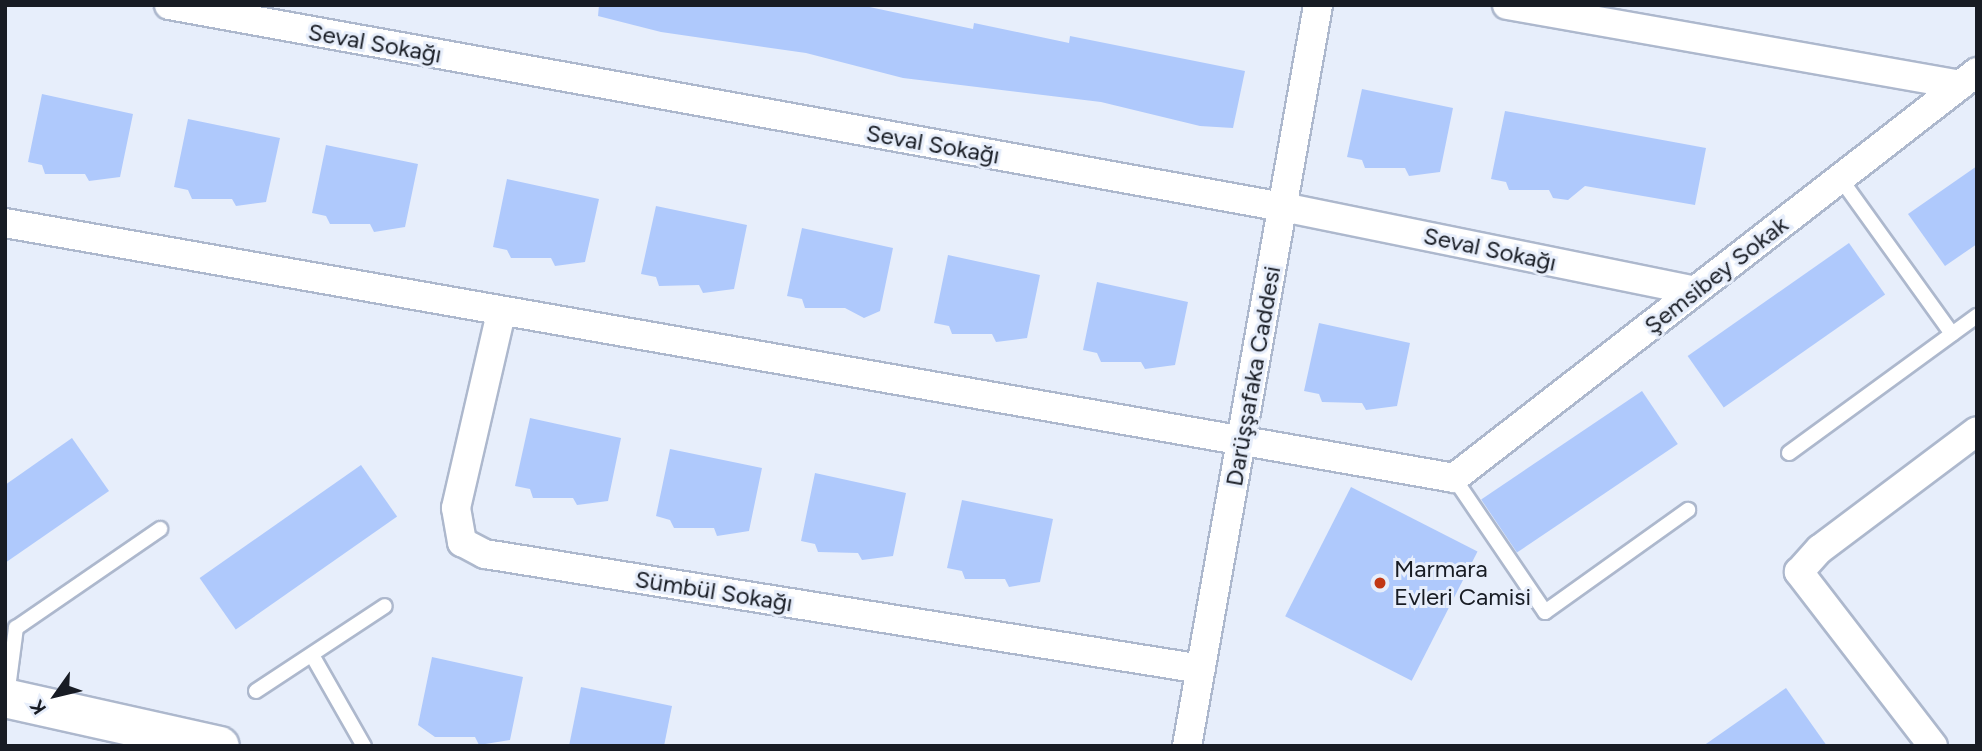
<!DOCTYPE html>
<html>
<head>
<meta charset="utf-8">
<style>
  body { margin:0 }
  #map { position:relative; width:1982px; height:751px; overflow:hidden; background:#e7eefb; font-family:Figtree,sans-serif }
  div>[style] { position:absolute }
  .building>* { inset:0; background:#afc9fc; transform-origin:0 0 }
  .roads { filter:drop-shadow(2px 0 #adb8cd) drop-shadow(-2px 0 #adb8cd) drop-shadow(0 2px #adb8cd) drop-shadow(0 -2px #adb8cd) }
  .lane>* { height:14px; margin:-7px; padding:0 7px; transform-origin:7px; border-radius:7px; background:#fff }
  .street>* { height:28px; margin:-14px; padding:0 14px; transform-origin:14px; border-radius:14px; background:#fff }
  .secondary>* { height:38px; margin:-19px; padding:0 19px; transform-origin:19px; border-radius:19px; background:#fff }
  .dots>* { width:19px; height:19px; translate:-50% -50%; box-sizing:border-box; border:4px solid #e7eefb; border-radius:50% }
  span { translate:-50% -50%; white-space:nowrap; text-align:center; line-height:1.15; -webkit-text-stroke:6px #e7eefb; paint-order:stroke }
  .street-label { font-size:24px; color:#181c24 }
  .poi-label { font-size:24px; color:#181c24 }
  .left { translate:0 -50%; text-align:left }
  .frame { position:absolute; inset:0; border:7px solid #181c24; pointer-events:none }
  .north { position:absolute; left:21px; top:660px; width:70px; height:70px; -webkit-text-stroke:5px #e7eefb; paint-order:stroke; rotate:236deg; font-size:19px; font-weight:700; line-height:28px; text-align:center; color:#181c24 }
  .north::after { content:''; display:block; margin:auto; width:24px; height:32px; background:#181c24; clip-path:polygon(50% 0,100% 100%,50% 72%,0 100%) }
</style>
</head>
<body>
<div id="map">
  <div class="building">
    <div style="clip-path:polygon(599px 5px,860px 5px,973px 29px,974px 23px,1069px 43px,1070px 36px,1245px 71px,1233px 128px,1200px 126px,1101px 102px,903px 78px,806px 53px,661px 32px,598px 16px)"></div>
    <div style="clip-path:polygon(1362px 89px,1453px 108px,1440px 172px,1409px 176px,1405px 168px,1365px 168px,1362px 160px,1347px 157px)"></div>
    <div style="clip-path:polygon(42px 94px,133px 114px,120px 177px,89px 181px,85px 174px,45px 174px,42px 165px,28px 162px)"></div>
    <div style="clip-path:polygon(1505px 111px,1706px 148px,1695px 205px,1585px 186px,1568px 200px,1553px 198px,1549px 190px,1509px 190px,1506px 182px,1491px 179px)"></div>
    <div style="clip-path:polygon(188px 119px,280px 138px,266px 202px,236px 206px,232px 199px,192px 199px,188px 190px,174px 187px)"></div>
    <div style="clip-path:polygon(326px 145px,418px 164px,405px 227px,374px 232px,370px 224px,330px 224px,326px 216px,312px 213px)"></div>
    <div style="clip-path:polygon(1977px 166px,1977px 244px,1945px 266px,1908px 214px)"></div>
    <div style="clip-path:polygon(507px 179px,599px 199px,585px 262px,555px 266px,551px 258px,511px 258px,507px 250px,493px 247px)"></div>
    <div style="clip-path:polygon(656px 206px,747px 225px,734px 289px,703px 293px,699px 285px,659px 286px,656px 277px,641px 274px)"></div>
    <div style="clip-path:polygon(802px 228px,893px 248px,880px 311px,864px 318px,845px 308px,805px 308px,802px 299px,787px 296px)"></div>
    <div style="left:1849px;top:243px;width:63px;height:197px;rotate:55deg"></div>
    <div style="clip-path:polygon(948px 255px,1040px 275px,1027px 338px,996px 342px,992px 334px,952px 334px,949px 326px,934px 323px)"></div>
    <div style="clip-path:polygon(1097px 282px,1188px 302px,1175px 365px,1145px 369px,1141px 362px,1101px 362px,1097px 353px,1083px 350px)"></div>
    <div style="clip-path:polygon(1319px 323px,1410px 343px,1397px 406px,1366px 410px,1362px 403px,1322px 402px,1319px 394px,1304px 391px)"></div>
    <div style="left:1642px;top:391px;width:64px;height:194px;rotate:56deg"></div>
    <div style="clip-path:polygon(530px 418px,621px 438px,608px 501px,577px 505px,573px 498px,533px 498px,530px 489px,515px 486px)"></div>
    <div style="clip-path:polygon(72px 438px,109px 491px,5px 563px,5px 485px)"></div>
    <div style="clip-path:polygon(670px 449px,762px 468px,749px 531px,717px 536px,714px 528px,674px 528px,670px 520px,656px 516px)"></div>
    <div style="left:361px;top:465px;width:63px;height:197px;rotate:55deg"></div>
    <div style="clip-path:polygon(815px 473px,906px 493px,893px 556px,862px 560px,858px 553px,818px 552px,815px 544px,801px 541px)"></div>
    <div style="left:1351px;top:487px;width:142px;height:145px;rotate:27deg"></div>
    <div style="clip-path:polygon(962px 500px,1053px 519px,1040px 582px,1009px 587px,1005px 579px,965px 579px,962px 571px,947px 568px)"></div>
    <div style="clip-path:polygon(432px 657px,523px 677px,510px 740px,479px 745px,475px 737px,435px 737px,418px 725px)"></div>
    <div style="clip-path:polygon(581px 687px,672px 706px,664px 746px,569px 746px)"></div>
    <div style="clip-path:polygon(1786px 688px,1827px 746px,1703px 746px)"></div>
  </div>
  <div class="roads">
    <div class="lane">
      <div style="left:1840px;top:178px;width:192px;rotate:54.3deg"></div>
      <div style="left:1789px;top:453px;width:233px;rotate:-36.1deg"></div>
      <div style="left:1454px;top:478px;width:162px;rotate:55.8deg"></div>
      <div style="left:1545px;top:612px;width:176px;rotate:-35.5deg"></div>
      <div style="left:312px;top:655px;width:105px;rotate:60.3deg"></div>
      <div style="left:256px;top:691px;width:154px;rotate:-33.4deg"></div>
      <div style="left:7px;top:696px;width:69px;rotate:-82.5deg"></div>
      <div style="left:16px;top:628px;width:175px;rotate:-34.5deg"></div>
    </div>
    <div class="street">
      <div style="left:169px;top:5px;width:1132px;rotate:10.28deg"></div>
      <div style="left:1283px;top:207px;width:420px;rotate:11.5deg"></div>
      <div style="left:1507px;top:5px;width:460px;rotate:10deg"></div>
      <div style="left:5px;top:223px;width:1471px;rotate:9.98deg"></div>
      <div style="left:1454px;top:478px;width:662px;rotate:-37.82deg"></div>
      <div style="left:501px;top:313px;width:200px;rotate:103deg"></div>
      <div style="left:456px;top:508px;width:35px;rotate:80deg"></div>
      <div style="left:462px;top:542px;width:26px;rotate:28deg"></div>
      <div style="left:485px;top:554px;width:725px;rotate:9.12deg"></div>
      <div style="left:1187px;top:746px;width:752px;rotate:-79.97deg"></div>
      <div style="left:1933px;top:746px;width:220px;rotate:-127.6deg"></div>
      <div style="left:1799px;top:572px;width:31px;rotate:-48deg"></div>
      <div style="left:1820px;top:549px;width:196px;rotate:-36.9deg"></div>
    </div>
    <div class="secondary">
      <div style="left:5px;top:698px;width:220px;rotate:12.6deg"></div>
    </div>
  </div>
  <div class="dots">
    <div style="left:1380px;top:583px;background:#c13714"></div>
  </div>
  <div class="street-label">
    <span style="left:375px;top:43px;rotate:10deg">Seval Sokağı</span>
    <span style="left:933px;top:144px;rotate:10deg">Seval Sokağı</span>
    <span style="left:1490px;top:249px;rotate:12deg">Seval Sokağı</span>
    <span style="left:1716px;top:275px;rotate:-38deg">Şemsibey Sokak</span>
    <span style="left:1253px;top:376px;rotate:-80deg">Darüşşafaka Caddesi</span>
    <span style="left:714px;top:591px;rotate:9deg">Sümbül Sokağı</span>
  </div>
  <div class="poi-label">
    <span class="left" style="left:1394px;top:583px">Marmara<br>Evleri Camisi</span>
  </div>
  <div class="frame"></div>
  <div class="north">K</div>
</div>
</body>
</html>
